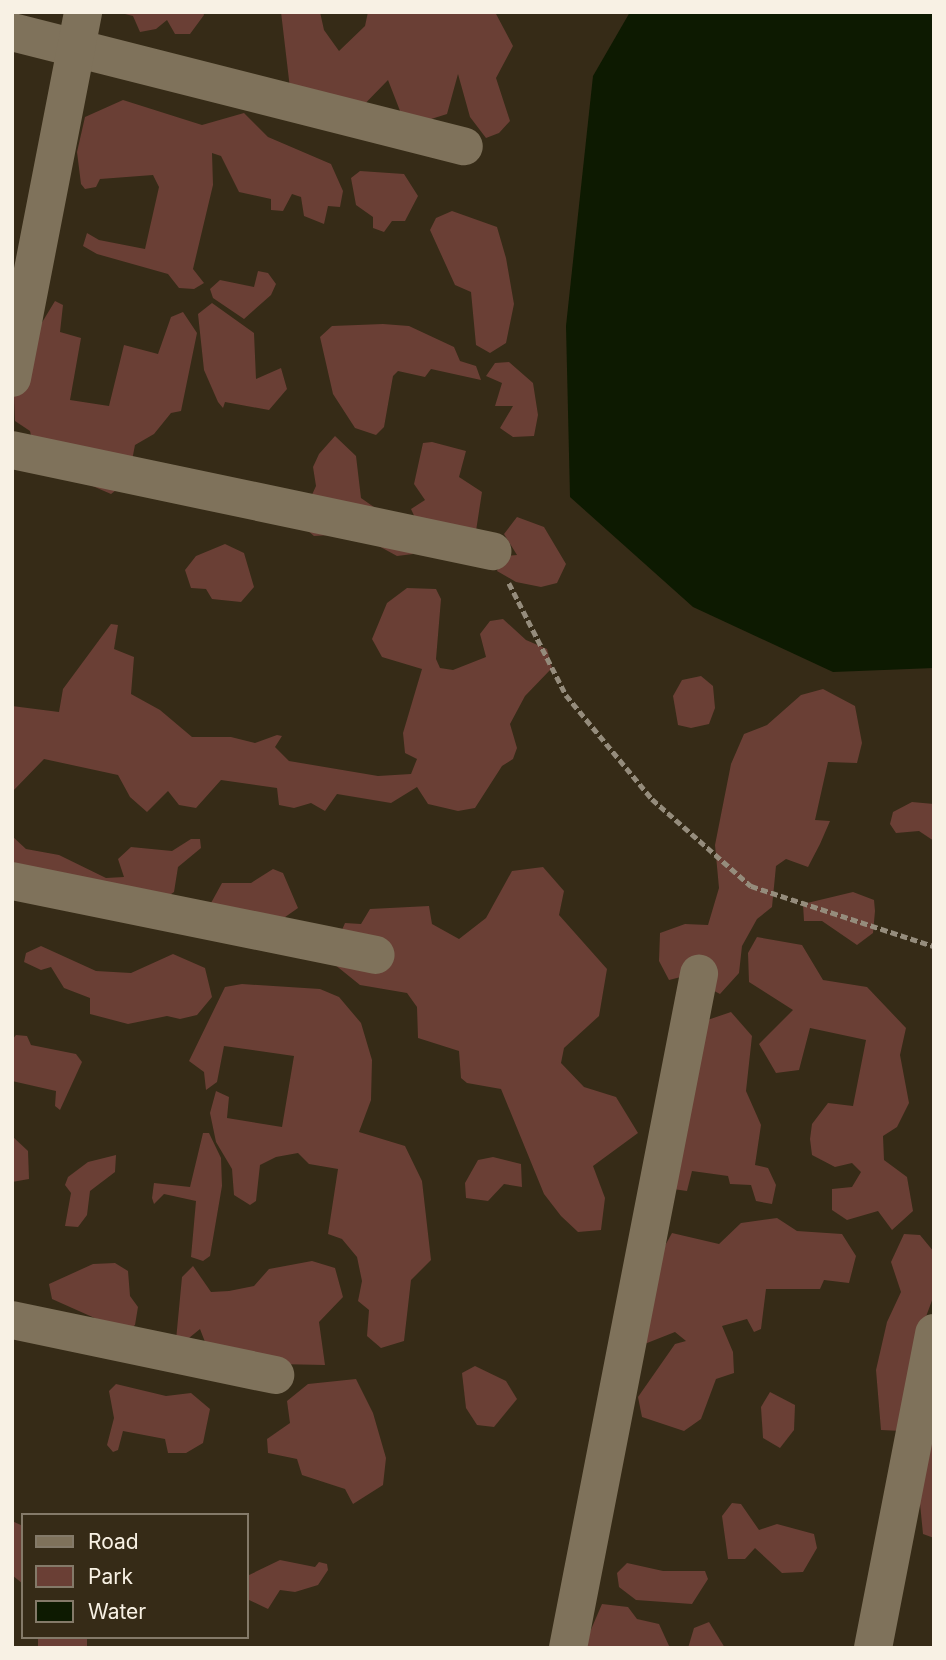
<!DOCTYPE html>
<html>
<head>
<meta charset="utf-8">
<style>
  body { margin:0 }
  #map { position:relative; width:946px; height:1660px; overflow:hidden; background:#362b17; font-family:Inter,sans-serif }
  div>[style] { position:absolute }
  .green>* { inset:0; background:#6a3f35; transform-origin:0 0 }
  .water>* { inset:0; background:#0d1a01 }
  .path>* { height:4.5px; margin-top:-2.25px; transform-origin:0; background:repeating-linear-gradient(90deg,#958c7c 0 7px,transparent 0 10.5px) }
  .street>* { height:38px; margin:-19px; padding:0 19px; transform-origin:19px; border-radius:19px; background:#7f725b }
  span { translate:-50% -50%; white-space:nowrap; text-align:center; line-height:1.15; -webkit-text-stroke:6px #362b17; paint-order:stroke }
  .frame { position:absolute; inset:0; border:14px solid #f8f1e4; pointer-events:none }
  .legend { position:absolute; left:21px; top:1513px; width:228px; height:126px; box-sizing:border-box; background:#362b17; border:2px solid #847a69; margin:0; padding:9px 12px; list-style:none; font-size:21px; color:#f8f1e4 }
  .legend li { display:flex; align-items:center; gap:14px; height:35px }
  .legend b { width:35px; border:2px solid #847a69 }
</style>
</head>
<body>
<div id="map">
  <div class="green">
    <div style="clip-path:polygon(117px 12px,203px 12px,204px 15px,190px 34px,175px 34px,167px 20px,156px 29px,140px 32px,133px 16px)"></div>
    <div style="clip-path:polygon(281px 12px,320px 12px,324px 30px,339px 51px,365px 26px,368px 12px,495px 12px,513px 46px,496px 78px,510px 121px,499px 133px,486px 138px,470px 117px,458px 74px,447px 114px,428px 120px,402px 116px,388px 80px,354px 115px,291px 97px)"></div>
    <div style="clip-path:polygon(123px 100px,202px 125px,244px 113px,268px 137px,331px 164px,343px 191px,340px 207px,328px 206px,324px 224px,304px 216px,301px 197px,292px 194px,283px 211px,271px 210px,271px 199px,239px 192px,221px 156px,212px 153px,213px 185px,193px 269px,204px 283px,194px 289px,179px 288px,168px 274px,97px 254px,83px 246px,87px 233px,99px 240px,145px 249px,159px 187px,153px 175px,100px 179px,96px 187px,85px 189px,81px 184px,77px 152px,85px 117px)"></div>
    <div style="clip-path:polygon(360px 171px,404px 174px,418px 196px,405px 221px,392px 221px,384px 232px,373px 228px,373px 217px,356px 205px,351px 178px)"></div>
    <div style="clip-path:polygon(452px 211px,497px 227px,506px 258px,514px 304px,506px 343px,490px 353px,476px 345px,471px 292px,455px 285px,430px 230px,436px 218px)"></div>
    <div style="clip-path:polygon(258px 271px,268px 273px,276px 284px,271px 295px,244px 319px,213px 298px,210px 289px,220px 280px,254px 287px)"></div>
    <div style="clip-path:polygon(55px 301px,63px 305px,60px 332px,81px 338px,70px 400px,109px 406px,124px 345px,158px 354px,171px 317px,183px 312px,197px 333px,181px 411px,171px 413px,154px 434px,135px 445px,128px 481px,111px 494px,37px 462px,30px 431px,15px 421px,12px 346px,35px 334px)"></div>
    <div style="clip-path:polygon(212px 303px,254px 333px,256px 379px,281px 368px,287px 389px,269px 410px,225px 402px,223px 408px,218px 402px,204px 370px,198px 314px)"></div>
    <div style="clip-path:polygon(383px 324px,409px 326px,454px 347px,460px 361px,476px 366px,481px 380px,431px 369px,425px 377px,398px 371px,393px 376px,384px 427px,376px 435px,355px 428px,333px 394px,320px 337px,332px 326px)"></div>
    <div style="clip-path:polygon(509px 362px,533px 383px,538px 415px,534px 436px,513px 437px,500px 428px,513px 406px,495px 406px,502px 383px,486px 376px,495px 363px)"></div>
    <div style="clip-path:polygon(335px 436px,356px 456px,361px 498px,391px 519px,413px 554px,397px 556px,364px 538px,344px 534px,314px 536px,299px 523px,316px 486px,313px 467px,319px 454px)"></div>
    <div style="clip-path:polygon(432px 442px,466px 451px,459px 477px,482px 492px,476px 531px,417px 522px,411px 509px,425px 500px,414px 484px,423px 443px)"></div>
    <div style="clip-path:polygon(517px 517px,544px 527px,566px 564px,557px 583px,541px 587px,516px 582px,497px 571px,503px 556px,517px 555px,504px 534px)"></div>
    <div style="clip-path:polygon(225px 544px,244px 553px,254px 587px,241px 602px,212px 599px,206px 589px,191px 588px,185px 570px,196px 556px)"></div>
    <div style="clip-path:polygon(407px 588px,436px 589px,441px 599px,436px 659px,440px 668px,453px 670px,486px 657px,480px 634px,490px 621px,503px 619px,526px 640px,547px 649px,552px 668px,525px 696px,510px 724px,517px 748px,513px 759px,502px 766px,475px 808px,458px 811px,428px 804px,417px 787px,391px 803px,337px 794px,325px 811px,311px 803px,294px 808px,279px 805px,277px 788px,221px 780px,196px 808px,179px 805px,168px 791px,147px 812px,130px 797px,118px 775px,44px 759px,12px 792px,12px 706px,59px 712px,63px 689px,111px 624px,118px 625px,114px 649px,134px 657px,131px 694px,160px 710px,192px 737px,231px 737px,255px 743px,277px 735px,282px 736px,275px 747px,289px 761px,378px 776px,411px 774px,417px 759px,405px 753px,403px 733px,422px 669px,382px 657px,372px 639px,387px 603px)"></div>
    <div style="clip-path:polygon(701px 676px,713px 686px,715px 708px,709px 724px,691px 728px,678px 725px,673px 696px,682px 680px)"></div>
    <div style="clip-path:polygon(823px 689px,855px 706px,862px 743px,857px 763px,828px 762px,815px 820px,830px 821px,820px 844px,808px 867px,786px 859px,776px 866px,772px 907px,757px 919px,742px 946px,739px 973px,720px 994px,685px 976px,669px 980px,659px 961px,660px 933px,685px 924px,708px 925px,719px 888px,715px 845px,731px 764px,744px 734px,767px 725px,801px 695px)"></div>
    <div style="clip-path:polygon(912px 802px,934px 804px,934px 841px,919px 831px,896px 833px,890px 824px,893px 812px)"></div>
    <div style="clip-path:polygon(12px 836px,26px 849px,59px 855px,106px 878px,124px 877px,118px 859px,131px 847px,172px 851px,191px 839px,200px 839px,201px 848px,178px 867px,174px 892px,155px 905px,12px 877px)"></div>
    <div style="clip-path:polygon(543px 867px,564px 891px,559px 915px,607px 969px,599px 1016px,564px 1048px,561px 1063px,584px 1087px,616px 1097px,638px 1133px,593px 1166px,605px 1198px,601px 1230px,578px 1232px,561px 1216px,544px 1194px,501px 1089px,467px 1083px,461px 1078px,459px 1051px,418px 1038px,417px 1007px,407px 993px,360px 985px,329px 960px,345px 923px,361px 924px,370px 909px,429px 906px,432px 924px,459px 939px,486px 918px,512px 871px)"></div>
    <div style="clip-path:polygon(273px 869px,283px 873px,298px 908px,278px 922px,211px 903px,222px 883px,251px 883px)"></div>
    <div style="clip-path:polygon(853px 892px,874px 900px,875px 911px,873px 933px,857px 945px,822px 921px,804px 921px,803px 904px)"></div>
    <div style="clip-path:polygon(757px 937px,802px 945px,823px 980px,867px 987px,906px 1028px,900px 1055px,909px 1103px,897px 1127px,883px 1136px,884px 1160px,907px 1177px,913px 1211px,892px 1230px,878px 1211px,847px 1220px,832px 1210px,832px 1189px,852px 1187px,861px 1172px,852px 1163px,835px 1167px,812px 1155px,810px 1139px,812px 1124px,828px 1103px,853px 1106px,866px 1040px,810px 1028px,799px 1070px,776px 1073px,759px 1044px,793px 1010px,749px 982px,748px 953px)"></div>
    <div style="clip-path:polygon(41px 946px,96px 971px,131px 973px,173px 954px,205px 968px,212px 997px,197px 1015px,180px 1019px,167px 1016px,128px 1024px,90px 1014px,90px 998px,64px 988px,51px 967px,41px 970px,24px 962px,26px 953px)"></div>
    <div style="clip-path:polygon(242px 984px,320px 989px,339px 997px,361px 1023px,372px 1060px,371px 1100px,359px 1132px,405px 1146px,422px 1181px,431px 1260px,411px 1280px,404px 1341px,381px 1348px,367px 1336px,369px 1310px,358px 1301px,362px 1281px,357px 1257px,342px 1239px,328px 1234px,338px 1169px,309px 1164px,298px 1153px,276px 1157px,260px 1165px,256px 1201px,250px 1205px,234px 1195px,232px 1169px,216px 1142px,210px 1113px,216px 1091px,229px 1097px,227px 1118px,282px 1127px,294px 1056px,224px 1046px,217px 1082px,206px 1090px,204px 1072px,189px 1061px,225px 987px)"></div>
    <div style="clip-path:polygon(731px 1012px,752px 1036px,746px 1091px,761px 1125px,755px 1165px,768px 1168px,776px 1185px,772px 1204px,756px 1201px,751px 1185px,730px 1184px,728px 1176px,692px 1171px,687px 1191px,673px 1189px,687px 1027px)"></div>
    <div style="clip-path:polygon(16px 1035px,27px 1036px,31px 1045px,76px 1054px,82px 1062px,60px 1110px,55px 1106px,56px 1091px,12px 1081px,12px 1040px)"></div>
    <div style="clip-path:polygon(203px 1133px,209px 1133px,221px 1158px,222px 1186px,210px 1256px,203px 1261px,191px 1257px,196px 1201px,164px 1194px,154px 1204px,152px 1198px,154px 1183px,190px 1187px)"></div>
    <div style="clip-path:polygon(12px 1136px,28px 1151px,29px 1179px,12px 1182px)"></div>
    <div style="clip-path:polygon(116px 1155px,115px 1172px,90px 1191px,87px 1215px,78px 1227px,65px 1226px,71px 1193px,65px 1185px,68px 1177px,88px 1162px)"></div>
    <div style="clip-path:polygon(493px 1157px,521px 1164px,522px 1187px,504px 1184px,488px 1201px,466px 1198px,465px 1183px,478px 1160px)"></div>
    <div style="clip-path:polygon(777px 1218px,797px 1231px,842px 1234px,856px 1256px,849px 1283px,824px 1280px,820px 1289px,766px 1289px,761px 1329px,754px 1332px,747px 1319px,722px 1326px,733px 1352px,734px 1373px,716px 1379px,701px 1419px,684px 1431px,642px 1417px,638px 1397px,675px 1344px,686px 1341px,675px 1332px,642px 1345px,662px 1251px,672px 1233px,719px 1244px,741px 1223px)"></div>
    <div style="clip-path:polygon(904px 1234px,920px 1235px,934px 1252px,934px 1295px,924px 1322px,934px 1359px,934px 1538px,923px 1534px,918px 1483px,902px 1431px,881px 1430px,876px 1370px,887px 1322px,901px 1292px,891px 1262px)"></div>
    <div style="clip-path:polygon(312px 1261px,335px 1268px,343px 1297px,319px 1322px,325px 1365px,277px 1364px,205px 1342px,200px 1329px,189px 1338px,176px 1340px,182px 1277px,193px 1266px,211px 1292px,229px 1291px,254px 1286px,269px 1269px)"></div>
    <div style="clip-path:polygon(115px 1263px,128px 1271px,130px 1296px,138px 1307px,135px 1325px,126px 1332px,52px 1299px,49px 1284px,93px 1264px)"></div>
    <div style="clip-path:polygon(475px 1366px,506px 1381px,517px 1399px,494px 1427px,477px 1425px,466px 1408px,462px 1373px)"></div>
    <div style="clip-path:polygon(356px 1379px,373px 1413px,386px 1458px,383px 1485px,353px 1504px,345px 1489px,302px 1475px,297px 1459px,268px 1453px,267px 1439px,290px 1423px,287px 1401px,308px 1384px)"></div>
    <div style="clip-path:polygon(116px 1384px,166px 1396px,191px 1393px,210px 1409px,203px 1443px,186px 1453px,168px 1453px,165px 1439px,123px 1431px,118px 1450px,113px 1452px,107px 1445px,114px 1418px,109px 1391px)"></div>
    <div style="clip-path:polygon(770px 1392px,795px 1405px,794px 1430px,780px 1448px,763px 1438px,761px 1407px)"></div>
    <div style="clip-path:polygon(732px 1503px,741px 1504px,759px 1530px,777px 1524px,814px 1534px,817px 1548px,803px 1572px,782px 1573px,755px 1548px,745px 1559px,728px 1559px,722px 1516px)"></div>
    <div style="clip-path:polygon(12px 1521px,23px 1526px,23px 1584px,12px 1575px)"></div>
    <div style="clip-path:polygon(280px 1560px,315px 1567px,319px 1562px,327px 1564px,328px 1570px,318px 1585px,295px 1592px,280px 1590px,268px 1609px,247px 1599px,247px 1576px)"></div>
    <div style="clip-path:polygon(627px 1563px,663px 1571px,705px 1571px,708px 1579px,692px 1604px,636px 1600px,619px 1587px,617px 1573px)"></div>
    <div style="clip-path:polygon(602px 1604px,628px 1607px,637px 1619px,659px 1624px,670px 1648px,583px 1648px)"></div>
    <div style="clip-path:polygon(709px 1622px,725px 1648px,688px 1648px,694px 1628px)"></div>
    <div style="left:38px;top:1637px;width:49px;height:11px"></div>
  </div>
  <div class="water">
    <div style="clip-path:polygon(630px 12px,934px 12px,934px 668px,833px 672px,693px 607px,570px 497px,566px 326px,593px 76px)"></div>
  </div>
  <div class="path">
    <div style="left:509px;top:583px;width:126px;rotate:63deg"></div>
    <div style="left:566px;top:695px;width:135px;rotate:50.4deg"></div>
    <div style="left:652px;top:799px;width:132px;rotate:41.3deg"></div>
    <div style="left:751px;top:886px;width:193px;rotate:18.2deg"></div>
  </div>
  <div class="street">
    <div style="left:12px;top:32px;width:466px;rotate:14.2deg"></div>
    <div style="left:12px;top:378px;width:373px;rotate:-79deg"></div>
    <div style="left:12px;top:450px;width:491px;rotate:11.9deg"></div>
    <div style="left:12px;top:881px;width:371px;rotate:11.5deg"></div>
    <div style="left:12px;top:1320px;width:269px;rotate:11.8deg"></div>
    <div style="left:568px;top:1648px;width:687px;rotate:-79deg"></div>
    <div style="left:873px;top:1648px;width:321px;rotate:-79deg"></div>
  </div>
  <div class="frame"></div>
  <ul class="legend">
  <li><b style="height:9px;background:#7f725b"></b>Road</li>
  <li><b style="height:19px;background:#6a3f35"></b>Park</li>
  <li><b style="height:19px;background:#0d1a01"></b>Water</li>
  </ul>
</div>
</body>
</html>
